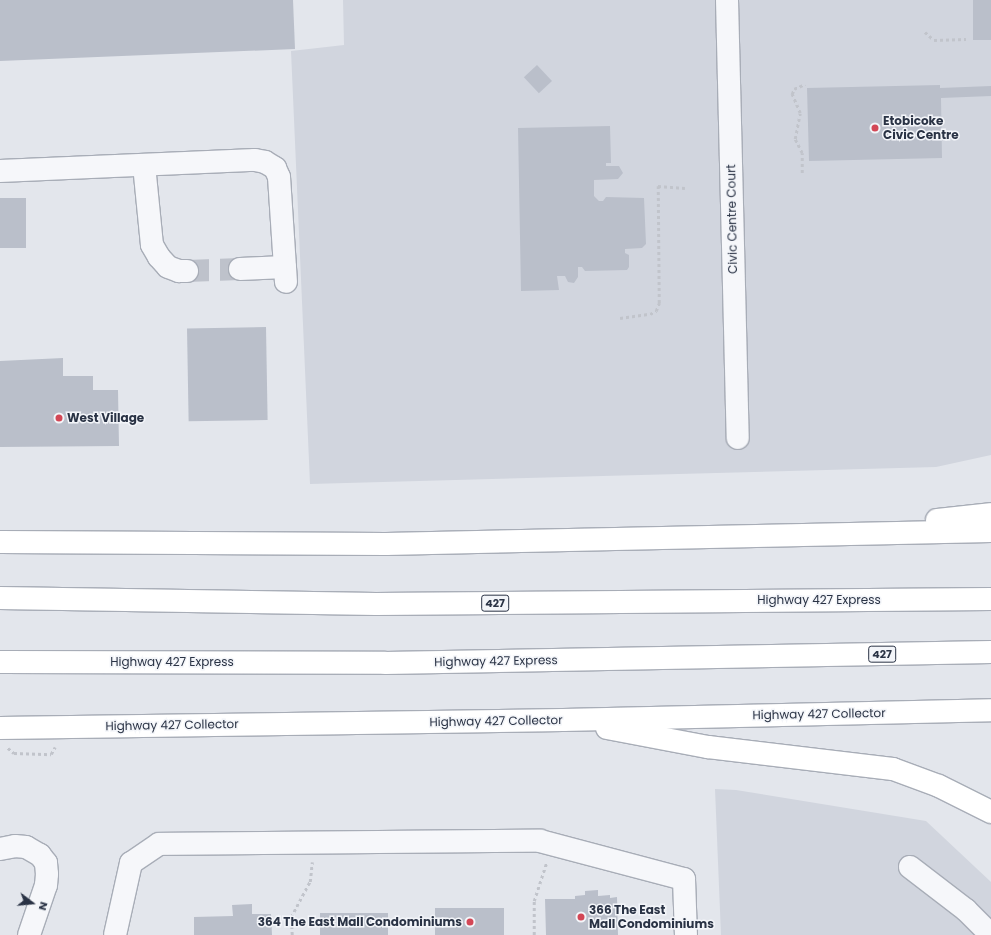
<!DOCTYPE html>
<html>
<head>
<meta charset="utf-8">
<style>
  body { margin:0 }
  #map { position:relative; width:991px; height:935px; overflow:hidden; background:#e3e6ec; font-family:Poppins,sans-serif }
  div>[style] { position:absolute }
  .built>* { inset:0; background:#d1d5de }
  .building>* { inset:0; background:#babfca; transform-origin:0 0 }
  .minor-tunnel>* { height:22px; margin-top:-11px; transform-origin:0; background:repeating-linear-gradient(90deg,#bec2cb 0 22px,transparent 0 33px) }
  .path>* { height:2.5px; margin-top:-1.25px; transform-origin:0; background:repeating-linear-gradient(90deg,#c1c4cb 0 3px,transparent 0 6px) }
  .roads { filter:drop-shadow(1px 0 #a8adb7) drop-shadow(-1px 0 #a8adb7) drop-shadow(0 1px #a8adb7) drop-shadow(0 -1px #a8adb7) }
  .minor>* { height:22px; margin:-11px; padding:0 11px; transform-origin:11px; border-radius:11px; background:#f6f7fa }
  .highway>* { height:22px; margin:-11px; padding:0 11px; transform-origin:11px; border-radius:11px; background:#fff }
  .dots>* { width:11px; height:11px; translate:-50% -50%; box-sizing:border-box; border:2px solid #f3f5f9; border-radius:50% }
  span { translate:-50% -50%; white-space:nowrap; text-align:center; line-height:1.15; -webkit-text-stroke:3px #f3f5f9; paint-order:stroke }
  .shield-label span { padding:1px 3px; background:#f3f5f9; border:1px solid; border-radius:3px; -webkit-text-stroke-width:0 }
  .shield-label { font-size:11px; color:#2a3345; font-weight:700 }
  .poi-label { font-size:12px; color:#2a3345; font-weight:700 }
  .left { translate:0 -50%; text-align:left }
  .right { translate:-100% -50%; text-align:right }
  .street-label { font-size:12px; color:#2a3345 }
  .north { position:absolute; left:12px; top:883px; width:40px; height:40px; -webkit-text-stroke:3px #f3f5f9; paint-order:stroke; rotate:106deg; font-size:11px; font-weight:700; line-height:16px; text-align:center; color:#2a3345 }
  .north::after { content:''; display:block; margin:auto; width:14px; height:18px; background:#2a3345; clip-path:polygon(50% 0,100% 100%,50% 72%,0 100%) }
</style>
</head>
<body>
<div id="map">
  <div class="built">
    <div style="clip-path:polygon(343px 0,991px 0,991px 455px,936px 467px,310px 484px,291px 51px,344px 45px)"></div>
    <div style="clip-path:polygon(715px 789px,736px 790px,926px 821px,991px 882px,991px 935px,721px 935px)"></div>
  </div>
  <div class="building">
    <div style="clip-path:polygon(0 0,293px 0,295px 49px,0 61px)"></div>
    <div style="left:973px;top:0;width:18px;height:40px"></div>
    <div style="left:537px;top:65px;width:22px;height:18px;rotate:47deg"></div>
    <div style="clip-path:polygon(940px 85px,940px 88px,991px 86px,991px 96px,941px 98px,942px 158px,809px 161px,807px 88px)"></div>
    <div style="clip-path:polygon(610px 126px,611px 163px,606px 163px,606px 166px,619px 166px,623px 173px,618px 179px,594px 180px,594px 196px,599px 201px,603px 201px,606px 197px,644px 198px,646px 244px,642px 248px,625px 249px,625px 253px,629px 255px,629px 267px,627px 270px,585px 271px,582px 267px,578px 267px,578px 277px,574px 283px,568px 282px,565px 276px,557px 276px,559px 290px,521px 291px,518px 128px)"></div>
    <div style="left:0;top:198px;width:26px;height:50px"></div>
    <div style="left:266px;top:327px;width:93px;height:79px;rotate:89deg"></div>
    <div style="clip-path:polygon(63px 358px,63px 376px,93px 376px,93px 390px,118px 390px,119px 446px,0 447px,0 361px)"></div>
    <div style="clip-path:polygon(598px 890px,598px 896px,610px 895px,610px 898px,617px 897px,618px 935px,546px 935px,545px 899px,575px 899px,575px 896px,585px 895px,585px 891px)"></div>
    <div style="clip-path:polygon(252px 904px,252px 914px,271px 914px,272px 935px,194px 935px,194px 917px,233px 916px,232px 905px)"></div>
    <div style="left:504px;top:908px;width:27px;height:69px;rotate:90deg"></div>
    <div style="left:388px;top:913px;width:22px;height:68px;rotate:90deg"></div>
  </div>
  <div class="minor-tunnel">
    <div style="left:187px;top:271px;width:53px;rotate:-2.2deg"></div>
  </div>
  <div class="path">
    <div style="left:925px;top:32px;width:12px;rotate:42deg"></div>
    <div style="left:934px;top:40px;width:32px;rotate:-2deg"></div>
    <div style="left:802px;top:173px;width:20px;rotate:-90deg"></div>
    <div style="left:802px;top:153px;width:16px;rotate:-117deg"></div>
    <div style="left:795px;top:139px;width:26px;rotate:-79deg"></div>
    <div style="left:800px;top:113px;width:21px;rotate:-113deg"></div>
    <div style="left:792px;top:94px;width:5px;rotate:-68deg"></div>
    <div style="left:794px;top:89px;width:12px;rotate:-24deg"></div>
    <div style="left:620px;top:318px;width:30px;rotate:-8deg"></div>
    <div style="left:650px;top:314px;width:7px;rotate:-27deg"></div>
    <div style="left:656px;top:311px;width:9px;rotate:-69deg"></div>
    <div style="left:659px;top:303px;width:117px;rotate:-90.5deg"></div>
    <div style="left:658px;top:186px;width:27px;rotate:4deg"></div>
    <div style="left:8px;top:748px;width:8px;rotate:40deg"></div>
    <div style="left:14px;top:753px;width:37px;rotate:2deg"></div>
    <div style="left:51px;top:754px;width:8px;rotate:-60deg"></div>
    <div style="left:292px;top:935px;width:18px;rotate:-93deg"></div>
    <div style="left:291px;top:917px;width:40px;rotate:-62deg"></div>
    <div style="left:310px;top:882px;width:20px;rotate:-84deg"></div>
    <div style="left:534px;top:935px;width:34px;rotate:-90deg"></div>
    <div style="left:534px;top:901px;width:40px;rotate:-72deg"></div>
  </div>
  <div class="roads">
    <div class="minor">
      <div style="left:727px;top:0;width:438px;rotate:88.6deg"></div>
      <div style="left:144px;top:165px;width:80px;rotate:84.3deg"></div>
      <div style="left:152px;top:245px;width:14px;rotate:60deg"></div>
      <div style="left:159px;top:257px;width:13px;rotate:48deg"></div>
      <div style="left:168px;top:267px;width:12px;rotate:20deg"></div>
      <div style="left:179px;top:271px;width:8px"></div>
      <div style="left:0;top:171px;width:255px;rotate:-2.5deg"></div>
      <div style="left:255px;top:160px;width:10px;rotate:11deg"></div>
      <div style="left:265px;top:162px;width:12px;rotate:31deg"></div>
      <div style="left:275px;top:168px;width:10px;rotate:66deg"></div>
      <div style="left:279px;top:177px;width:105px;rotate:86.2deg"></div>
      <div style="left:240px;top:269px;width:45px;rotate:-2.5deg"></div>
      <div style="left:0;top:849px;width:15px;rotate:-11deg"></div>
      <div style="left:15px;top:846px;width:11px;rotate:5deg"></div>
      <div style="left:26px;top:847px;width:16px;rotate:30deg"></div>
      <div style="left:40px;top:855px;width:10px;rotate:53deg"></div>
      <div style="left:46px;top:863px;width:11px;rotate:85deg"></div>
      <div style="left:47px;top:874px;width:11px;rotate:95deg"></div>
      <div style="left:46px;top:885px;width:53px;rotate:108.8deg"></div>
      <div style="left:910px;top:867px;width:71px;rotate:37.5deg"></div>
      <div style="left:966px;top:910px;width:35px;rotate:45deg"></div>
      <div style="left:115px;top:935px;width:74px;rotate:-77.5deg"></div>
      <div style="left:131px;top:863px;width:34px;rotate:-34deg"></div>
      <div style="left:159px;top:844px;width:381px;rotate:-0.5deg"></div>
      <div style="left:540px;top:841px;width:149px;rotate:14.8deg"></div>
      <div style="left:684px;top:879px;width:56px;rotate:88deg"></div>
    </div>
    <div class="highway">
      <div style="left:937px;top:520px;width:54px;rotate:-6.3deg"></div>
      <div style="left:0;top:542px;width:386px;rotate:0.3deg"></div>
      <div style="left:386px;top:544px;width:605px;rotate:-1.23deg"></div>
      <div style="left:0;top:598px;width:376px;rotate:0.9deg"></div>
      <div style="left:376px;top:604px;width:615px;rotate:-0.47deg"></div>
      <div style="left:0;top:662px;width:385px;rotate:0.1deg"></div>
      <div style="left:385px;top:663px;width:606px;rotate:-1.04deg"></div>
      <div style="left:0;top:728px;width:563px;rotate:-0.81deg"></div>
      <div style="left:563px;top:720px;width:428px;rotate:-1.3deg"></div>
      <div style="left:607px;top:728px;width:103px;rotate:10.7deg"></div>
      <div style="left:708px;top:747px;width:186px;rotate:6.8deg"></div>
      <div style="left:893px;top:769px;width:49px;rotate:20.3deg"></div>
      <div style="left:939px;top:786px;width:58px;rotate:26.6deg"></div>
    </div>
  </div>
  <div class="dots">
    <div style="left:875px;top:128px;background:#d34756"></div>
    <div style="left:59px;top:418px;background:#d34756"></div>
    <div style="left:581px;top:917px;background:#d34756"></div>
    <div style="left:470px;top:922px;background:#d34756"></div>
  </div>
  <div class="shield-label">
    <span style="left:495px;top:603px">427</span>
    <span style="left:882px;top:654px">427</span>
  </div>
  <div class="poi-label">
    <span class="left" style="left:883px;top:128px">Etobicoke<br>Civic Centre</span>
    <span class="left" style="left:67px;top:418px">West Village</span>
    <span class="left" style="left:589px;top:917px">366 The East<br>Mall Condominiums</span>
    <span class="right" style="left:462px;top:922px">364 The East Mall Condominiums</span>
  </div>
  <div class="street-label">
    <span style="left:732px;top:219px;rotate:-91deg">Civic Centre Court</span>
    <span style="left:819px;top:600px">Highway 427 Express</span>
    <span style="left:496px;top:661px;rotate:-1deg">Highway 427 Express</span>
    <span style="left:172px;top:662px">Highway 427 Express</span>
    <span style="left:819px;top:714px;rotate:-1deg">Highway 427 Collector</span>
    <span style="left:496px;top:721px;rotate:-1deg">Highway 427 Collector</span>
    <span style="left:172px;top:725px;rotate:-1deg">Highway 427 Collector</span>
  </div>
  <div class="north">N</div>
</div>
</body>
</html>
